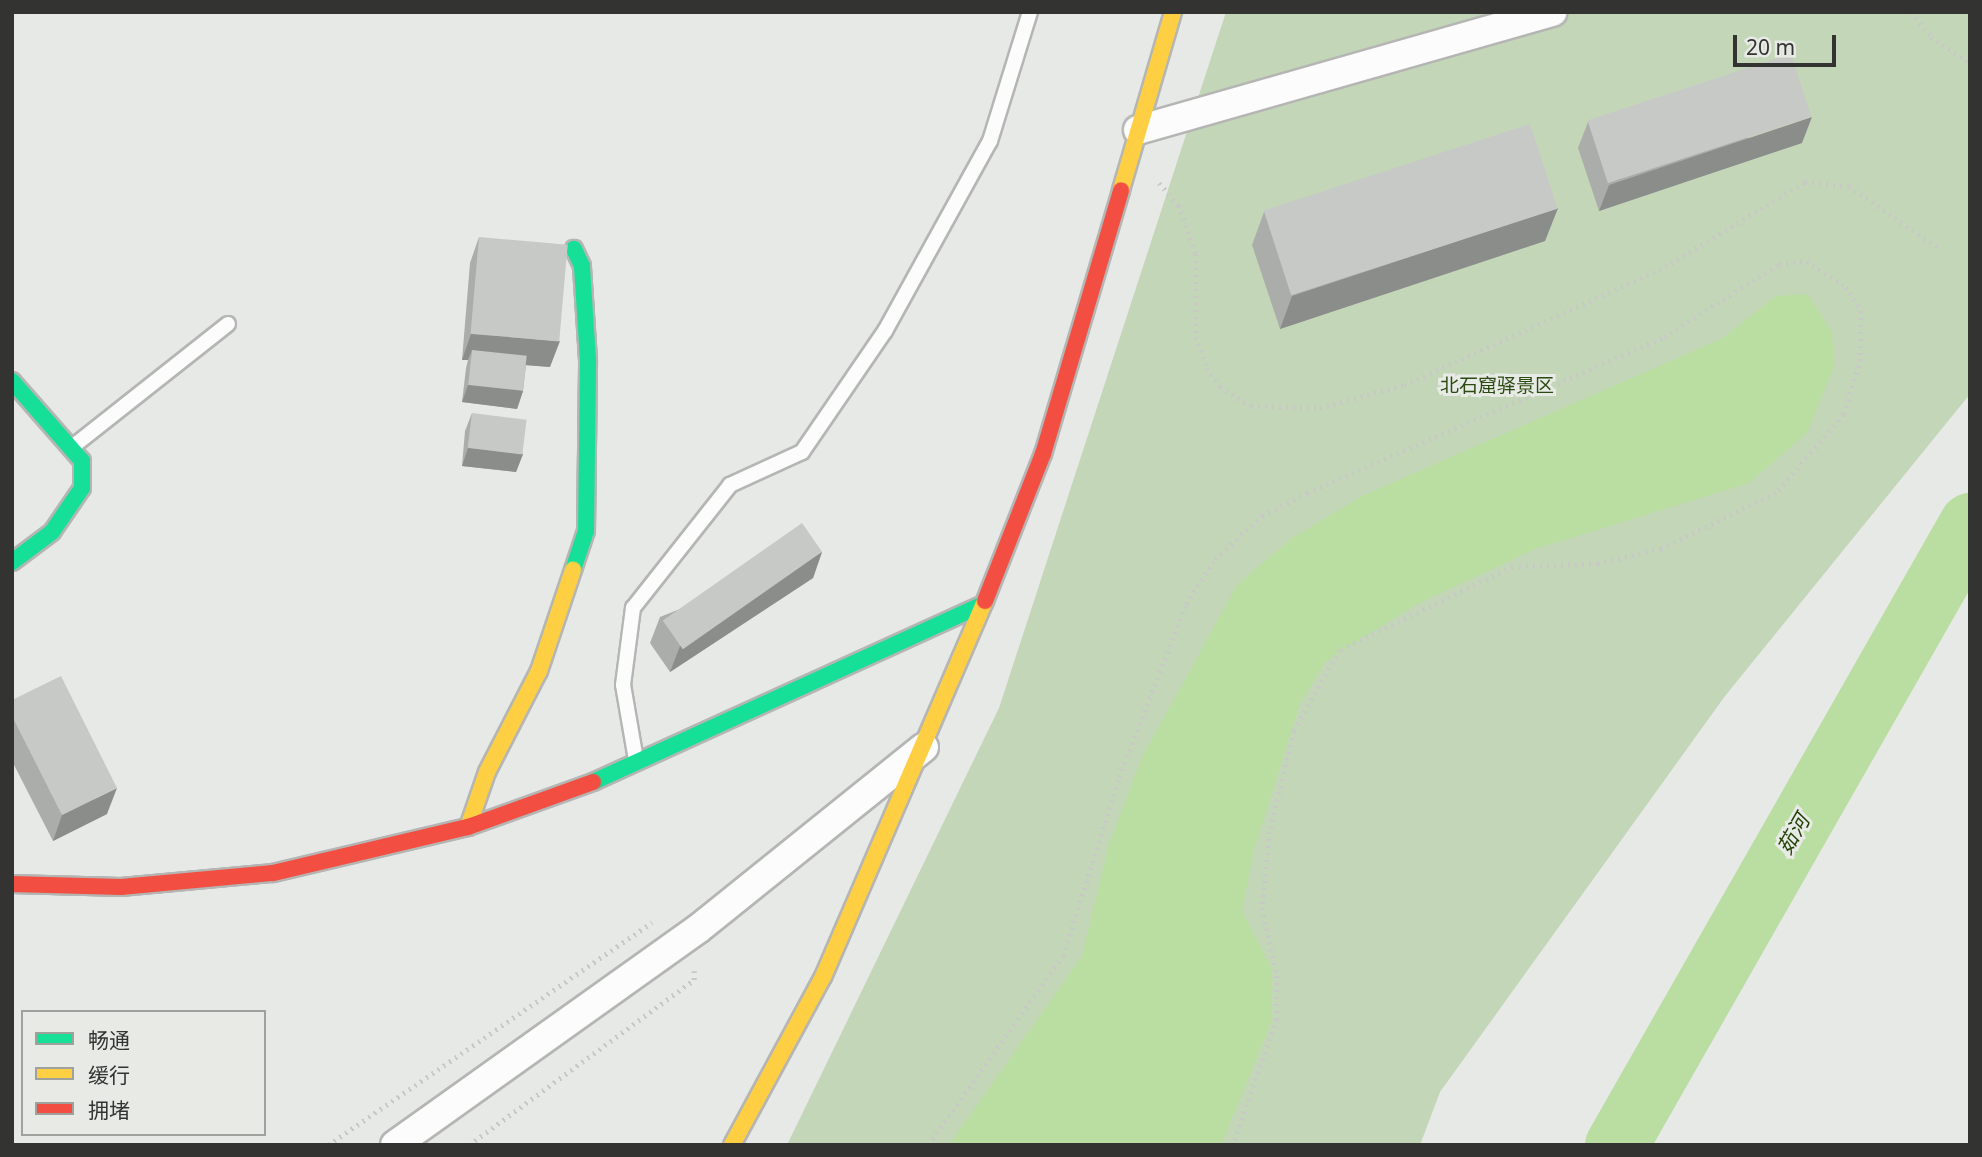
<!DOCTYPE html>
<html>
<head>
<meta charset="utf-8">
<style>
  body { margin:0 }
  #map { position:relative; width:1982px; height:1157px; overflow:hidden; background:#e7e9e6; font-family:"Noto Sans","Noto Sans SC",sans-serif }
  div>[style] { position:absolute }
  .green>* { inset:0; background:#c3d6b7 }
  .water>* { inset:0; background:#badda2 }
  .river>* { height:63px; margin:-31.5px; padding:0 31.5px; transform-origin:31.5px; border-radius:31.5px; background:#badda2 }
  .path>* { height:4.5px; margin-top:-2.25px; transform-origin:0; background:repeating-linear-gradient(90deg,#c8c9c7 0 2px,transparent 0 7px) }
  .roads { filter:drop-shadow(2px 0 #b5b6b4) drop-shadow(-2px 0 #b5b6b4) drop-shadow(0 2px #b5b6b4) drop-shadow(0 -2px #b5b6b4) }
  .lane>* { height:14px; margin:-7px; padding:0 7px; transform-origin:7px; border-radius:7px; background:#fbfcfb }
  .street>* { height:28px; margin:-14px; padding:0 14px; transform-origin:14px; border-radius:14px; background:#fbfcfb }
  .fast>* { height:16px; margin:-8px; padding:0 8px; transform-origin:8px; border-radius:8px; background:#16e098 }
  .slow>* { height:16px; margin:-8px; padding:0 8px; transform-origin:8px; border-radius:8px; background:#ffcf43 }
  .jam>* { height:16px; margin:-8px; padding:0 8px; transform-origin:8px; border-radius:8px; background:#f24e42 }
  .wall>* { inset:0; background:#abadab }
  .shaded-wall>* { inset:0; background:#8b8d8b }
  .building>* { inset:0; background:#c7c9c7; transform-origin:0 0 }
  span { translate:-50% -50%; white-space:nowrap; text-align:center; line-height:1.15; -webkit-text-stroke:6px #e7eae5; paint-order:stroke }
  .park-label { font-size:19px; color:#2b4a11 }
  .water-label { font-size:21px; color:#1f3e02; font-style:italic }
  .frame { position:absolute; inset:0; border:14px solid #333432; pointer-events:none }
  .legend { position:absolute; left:21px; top:1010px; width:245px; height:126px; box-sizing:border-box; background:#e7eae5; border:2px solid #9fa19d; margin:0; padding:9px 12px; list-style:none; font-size:21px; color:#333432 }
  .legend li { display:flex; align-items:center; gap:14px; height:35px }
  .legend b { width:35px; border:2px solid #9fa19d }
  .scale { position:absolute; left:1733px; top:35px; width:103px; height:32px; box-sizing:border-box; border:4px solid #333432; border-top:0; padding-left:9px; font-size:21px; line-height:24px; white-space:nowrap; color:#333432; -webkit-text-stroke:5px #e7eae5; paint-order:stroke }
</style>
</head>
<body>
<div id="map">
  <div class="green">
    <div style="clip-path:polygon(1226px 12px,1970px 12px,1970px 394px,1725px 696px,1440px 1092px,1420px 1145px,787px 1145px,999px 708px)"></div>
  </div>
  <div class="water">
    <div style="clip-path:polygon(1807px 294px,1832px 332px,1834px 367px,1807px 433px,1749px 483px,1535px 549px,1417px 604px,1325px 662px,1300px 704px,1254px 850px,1242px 911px,1272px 969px,1272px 1021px,1221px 1145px,949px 1145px,1082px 956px,1109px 844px,1142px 757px,1237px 585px,1292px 538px,1362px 496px,1721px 339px,1776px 296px)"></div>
  </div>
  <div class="river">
    <div style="left:1616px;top:1145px;width:715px;rotate:-60.31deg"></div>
  </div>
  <div class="path">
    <div style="left:1911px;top:12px;width:32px;rotate:51deg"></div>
    <div style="left:1931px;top:37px;width:47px;rotate:33.7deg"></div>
    <div style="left:1159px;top:183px;width:30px;rotate:48deg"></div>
    <div style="left:1179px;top:205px;width:52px;rotate:70.9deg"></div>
    <div style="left:1196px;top:254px;width:83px;rotate:90deg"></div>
    <div style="left:1196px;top:337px;width:33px;rotate:70deg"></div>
    <div style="left:1207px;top:368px;width:23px;rotate:56deg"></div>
    <div style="left:1220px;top:387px;width:36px;rotate:32deg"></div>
    <div style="left:1251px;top:406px;width:69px;rotate:1.7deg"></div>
    <div style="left:1320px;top:408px;width:87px;rotate:-15.3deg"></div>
    <div style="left:1404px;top:385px;width:286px;rotate:-24.3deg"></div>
    <div style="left:1665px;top:267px;width:164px;rotate:-31.3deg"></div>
    <div style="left:1805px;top:182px;width:44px;rotate:5.2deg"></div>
    <div style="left:1849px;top:186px;width:108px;rotate:34.9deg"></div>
    <div style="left:328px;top:1145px;width:393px;rotate:-34.5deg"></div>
    <div style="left:469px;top:1145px;width:279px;rotate:-36.3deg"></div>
    <div style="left:694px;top:980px;width:9px;rotate:-90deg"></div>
    <div style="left:928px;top:1145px;width:232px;rotate:-54.5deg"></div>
    <div style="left:1063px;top:956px;width:188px;rotate:-72.6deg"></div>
    <div style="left:1119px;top:777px;width:186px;rotate:-68.8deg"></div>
    <div style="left:1186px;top:604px;width:54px;rotate:-57.2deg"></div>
    <div style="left:1215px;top:559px;width:64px;rotate:-42.5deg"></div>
    <div style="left:1262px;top:516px;width:51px;rotate:-27.1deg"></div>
    <div style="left:1307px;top:493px;width:390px;rotate:-23.6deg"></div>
    <div style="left:1664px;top:337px;width:136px;rotate:-32.4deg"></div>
    <div style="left:1779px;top:264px;width:28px;rotate:-6deg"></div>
    <div style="left:1807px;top:261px;width:47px;rotate:33.7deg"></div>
    <div style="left:1846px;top:287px;width:28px;rotate:58deg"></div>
    <div style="left:1861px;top:311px;width:48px;rotate:90deg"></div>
    <div style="left:1861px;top:359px;width:59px;rotate:106.9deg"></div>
    <div style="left:1844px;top:415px;width:103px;rotate:131.1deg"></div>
    <div style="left:1776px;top:493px;width:128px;rotate:154deg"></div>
    <div style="left:1661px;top:549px;width:65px;rotate:166.6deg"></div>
    <div style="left:1598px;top:564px;width:85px;rotate:178deg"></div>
    <div style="left:1513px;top:567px;width:192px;rotate:154.4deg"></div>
    <div style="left:1340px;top:650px;width:93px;rotate:119.6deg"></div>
    <div style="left:1294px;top:731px;width:104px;rotate:103.4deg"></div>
    <div style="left:1270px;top:832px;width:76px;rotate:96deg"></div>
    <div style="left:1262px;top:908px;width:70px;rotate:77.6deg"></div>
    <div style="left:1277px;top:976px;width:43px;rotate:90deg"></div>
    <div style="left:1277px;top:1019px;width:133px;rotate:109.2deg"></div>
  </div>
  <div class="roads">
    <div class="lane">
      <div style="left:71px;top:448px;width:200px;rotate:-38.3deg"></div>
      <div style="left:636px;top:760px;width:76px;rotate:-99.8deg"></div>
      <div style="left:623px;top:685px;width:78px;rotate:-82.6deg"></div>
      <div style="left:633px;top:608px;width:157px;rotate:-51.7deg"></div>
      <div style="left:730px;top:485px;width:79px;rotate:-24.6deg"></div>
      <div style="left:802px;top:452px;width:147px;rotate:-55.6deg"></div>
      <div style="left:885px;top:331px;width:217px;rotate:-61.1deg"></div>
      <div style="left:990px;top:141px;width:135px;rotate:-72.8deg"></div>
    </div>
    <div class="street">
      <div style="left:1138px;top:130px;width:431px;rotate:-15.9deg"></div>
      <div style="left:395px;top:1145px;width:372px;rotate:-35.5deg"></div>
      <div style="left:698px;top:929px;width:290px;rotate:-38.8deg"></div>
    </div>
    <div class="fast">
      <div style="left:12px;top:381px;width:106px;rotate:48.8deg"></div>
      <div style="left:82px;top:461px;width:27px;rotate:90deg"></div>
      <div style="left:82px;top:488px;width:53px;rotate:124.3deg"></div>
      <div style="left:52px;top:532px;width:50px;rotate:143.1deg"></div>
      <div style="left:573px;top:570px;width:41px;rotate:-71.6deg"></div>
      <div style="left:586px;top:531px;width:171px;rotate:-89.3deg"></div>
      <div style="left:588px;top:360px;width:94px;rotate:-93.7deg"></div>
      <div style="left:582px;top:266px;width:19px;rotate:-115deg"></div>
      <div style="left:593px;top:782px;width:425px;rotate:-24.5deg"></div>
    </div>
    <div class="slow">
      <div style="left:1121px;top:190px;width:185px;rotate:-73.7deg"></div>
      <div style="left:468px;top:827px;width:58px;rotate:-70.9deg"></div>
      <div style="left:487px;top:772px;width:114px;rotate:-62.8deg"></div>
      <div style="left:539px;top:671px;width:107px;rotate:-71.4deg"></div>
      <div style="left:732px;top:1145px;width:191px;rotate:-61.6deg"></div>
      <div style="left:823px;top:977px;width:409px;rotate:-66.7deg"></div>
    </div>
    <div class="jam">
      <div style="left:985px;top:601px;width:158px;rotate:-68.5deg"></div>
      <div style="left:1043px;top:454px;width:275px;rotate:-73.5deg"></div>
      <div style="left:12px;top:884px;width:109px;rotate:1.6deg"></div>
      <div style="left:121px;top:887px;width:153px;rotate:-5.3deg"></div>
      <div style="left:273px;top:873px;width:200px;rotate:-13.3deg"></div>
      <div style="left:468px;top:827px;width:133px;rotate:-19.8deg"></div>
    </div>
  </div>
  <div class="wall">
    <div style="clip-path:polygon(1588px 122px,1802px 143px,1599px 211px,1578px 148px)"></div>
    <div style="clip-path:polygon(1558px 208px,1545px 241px,1280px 329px,1252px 245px,1264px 212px)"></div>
    <div style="clip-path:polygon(479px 237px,550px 367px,526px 365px,523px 391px,517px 409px,462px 402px,466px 368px,468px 360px,462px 360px,470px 263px)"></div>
    <div style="clip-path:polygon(472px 413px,523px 454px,516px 472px,462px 466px,465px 431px)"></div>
    <div style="clip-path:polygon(822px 552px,813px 578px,670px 672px,650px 643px,660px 617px)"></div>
    <div style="clip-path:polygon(12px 700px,107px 814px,53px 841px,12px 761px)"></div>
  </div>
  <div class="shaded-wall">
    <div style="clip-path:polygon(1812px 117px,1802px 143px,1599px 211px,1609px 185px)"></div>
    <div style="clip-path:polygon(1558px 208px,1545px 241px,1280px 329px,1292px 296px)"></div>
    <div style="clip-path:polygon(471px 334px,560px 341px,550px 367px,471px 361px,472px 350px,468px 360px,462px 360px)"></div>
    <div style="clip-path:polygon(468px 385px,523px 391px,517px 409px,462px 402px)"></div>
    <div style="clip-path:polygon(468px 448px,523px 454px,516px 472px,462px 466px)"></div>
    <div style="clip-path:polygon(822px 552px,813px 578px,670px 672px,680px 646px)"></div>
    <div style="clip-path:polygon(117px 788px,107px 814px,53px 841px,62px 815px)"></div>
  </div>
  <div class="building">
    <div style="left:1791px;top:54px;width:66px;height:214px;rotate:72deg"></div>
    <div style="left:1530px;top:124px;width:89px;height:280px;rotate:72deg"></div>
    <div style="left:479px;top:237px;width:89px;height:97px;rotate:5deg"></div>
    <div style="left:472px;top:350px;width:55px;height:35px;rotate:6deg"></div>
    <div style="left:472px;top:413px;width:55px;height:35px;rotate:7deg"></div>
    <div style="left:802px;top:523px;width:35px;height:170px;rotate:55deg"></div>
    <div style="clip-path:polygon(61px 676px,117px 788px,62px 815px,12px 716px,12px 700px)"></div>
  </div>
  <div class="park-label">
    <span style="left:1497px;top:386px">北石窟驿景区</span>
  </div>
  <div class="water-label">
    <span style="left:1793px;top:834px;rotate:-60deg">茹河</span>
  </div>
  <div class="frame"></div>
  <ul class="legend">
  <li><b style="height:9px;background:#16e098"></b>畅通</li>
  <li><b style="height:9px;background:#ffcf43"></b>缓行</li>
  <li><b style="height:9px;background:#f24e42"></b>拥堵</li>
  </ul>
  <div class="scale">20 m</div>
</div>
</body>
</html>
